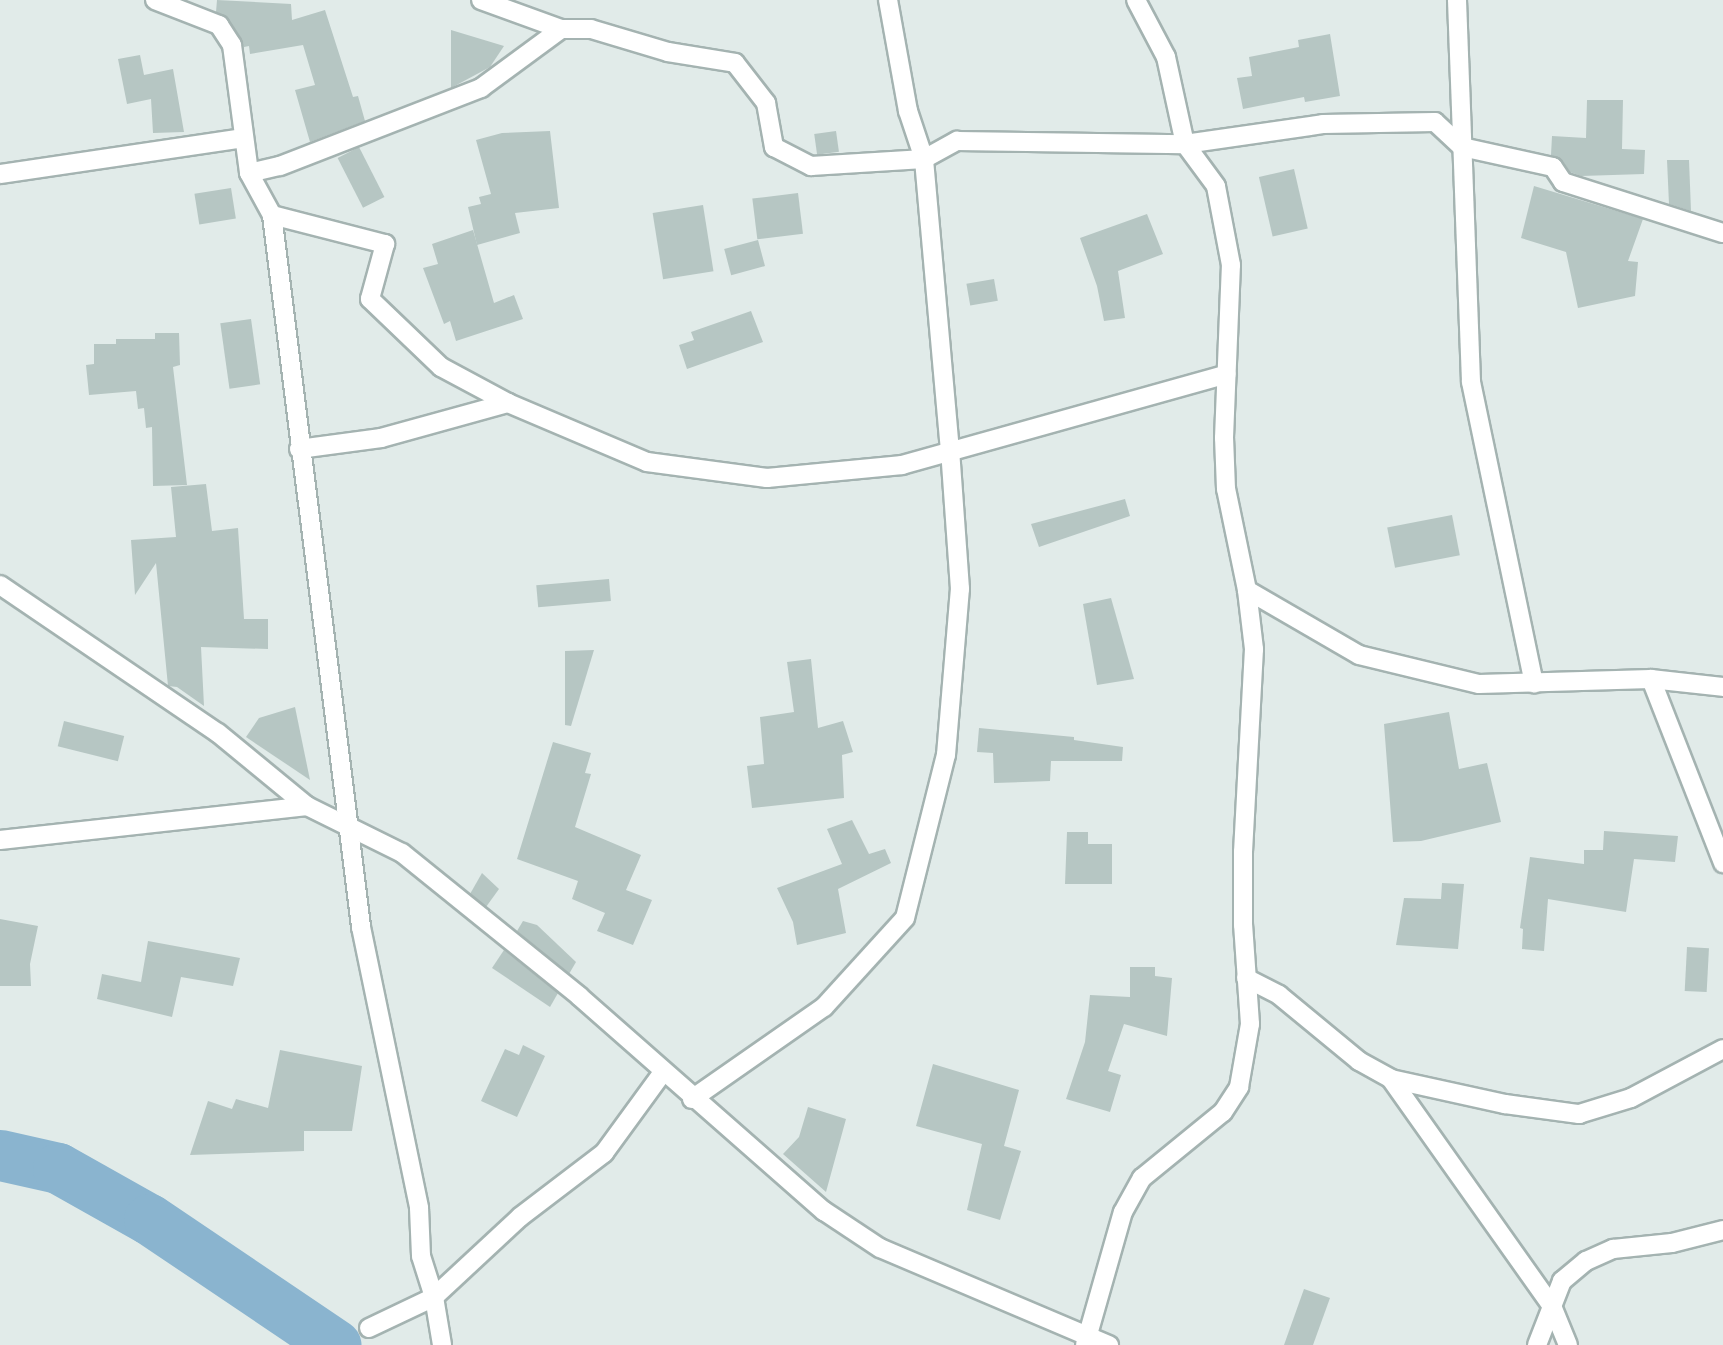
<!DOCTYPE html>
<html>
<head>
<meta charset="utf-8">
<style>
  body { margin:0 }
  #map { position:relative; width:1723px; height:1345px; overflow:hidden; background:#e1ebe9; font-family:"Alegreya Sans",sans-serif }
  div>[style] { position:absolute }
  .river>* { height:51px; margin:-25.5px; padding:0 25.5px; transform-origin:25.5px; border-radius:25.5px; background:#8ab4cf }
  .building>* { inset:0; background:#b6c6c3; transform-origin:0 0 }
  .roads { filter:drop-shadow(2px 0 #a4b3b1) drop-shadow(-2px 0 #a4b3b1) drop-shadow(0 2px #a4b3b1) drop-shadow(0 -2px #a4b3b1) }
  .minor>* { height:18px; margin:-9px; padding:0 9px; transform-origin:9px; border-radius:9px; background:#fff }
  span { translate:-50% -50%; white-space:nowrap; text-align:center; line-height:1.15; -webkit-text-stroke:4.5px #f1f8f6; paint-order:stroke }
</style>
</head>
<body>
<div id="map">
  <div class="river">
    <div style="left:0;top:1155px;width:59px;rotate:12.6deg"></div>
    <div style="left:58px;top:1168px;width:104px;rotate:29.3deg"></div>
    <div style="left:149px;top:1219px;width:225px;rotate:34deg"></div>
  </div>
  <div class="building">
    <div style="clip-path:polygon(217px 0,291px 4px,292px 20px,325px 10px,353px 97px,358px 96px,365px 121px,310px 142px,295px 90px,315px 85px,303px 45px,250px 54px,249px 46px,244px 47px,228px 19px,216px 12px)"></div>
    <div style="clip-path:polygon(451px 30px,504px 46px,490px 67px,451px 88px)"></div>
    <div style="clip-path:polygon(1330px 34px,1340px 96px,1305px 102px,1304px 97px,1243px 109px,1237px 78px,1252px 76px,1249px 57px,1299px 47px,1298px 40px)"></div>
    <div style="clip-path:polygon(140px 55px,144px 75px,173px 69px,184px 132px,153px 133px,151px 99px,127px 104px,118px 59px)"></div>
    <div style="clip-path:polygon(1587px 100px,1623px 100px,1622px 149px,1645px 150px,1644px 174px,1581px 176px,1570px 172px,1562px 160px,1551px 155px,1552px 136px,1586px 138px)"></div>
    <div style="clip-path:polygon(550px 131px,559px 208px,515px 213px,520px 233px,477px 245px,468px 207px,481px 204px,479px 197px,491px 194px,476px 140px,502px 133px)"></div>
    <div style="left:836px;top:131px;width:21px;height:22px;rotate:82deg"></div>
    <div style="left:359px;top:147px;width:56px;height:24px;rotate:63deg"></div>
    <div style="clip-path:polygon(1667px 160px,1689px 160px,1691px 211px,1669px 204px)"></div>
    <div style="left:1294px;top:169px;width:61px;height:36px;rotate:77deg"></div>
    <div style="clip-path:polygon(1534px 186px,1643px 219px,1628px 261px,1638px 262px,1635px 296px,1578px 308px,1566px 252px,1521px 238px)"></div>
    <div style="left:231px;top:188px;width:31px;height:37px;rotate:81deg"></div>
    <div style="left:798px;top:193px;width:41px;height:46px;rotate:83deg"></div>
    <div style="left:703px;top:205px;width:67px;height:51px;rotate:81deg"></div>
    <div style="clip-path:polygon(1147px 214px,1163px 254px,1118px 271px,1125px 318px,1104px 321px,1097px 286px,1080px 238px)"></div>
    <div style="clip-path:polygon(473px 230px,494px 303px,514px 295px,523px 319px,456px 341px,450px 321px,444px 324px,423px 268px,438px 264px,432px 244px)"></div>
    <div style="left:758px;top:240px;width:27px;height:35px;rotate:75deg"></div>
    <div style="left:994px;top:279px;width:22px;height:28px;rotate:80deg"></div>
    <div style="clip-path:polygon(751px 311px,763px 342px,687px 369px,679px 345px,694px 340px,691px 332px)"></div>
    <div style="left:251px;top:319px;width:66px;height:31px;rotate:82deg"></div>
    <div style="clip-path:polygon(155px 333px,179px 333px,180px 365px,173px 367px,187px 485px,153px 486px,152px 427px,146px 428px,144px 408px,138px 409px,136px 391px,89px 395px,86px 365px,94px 364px,94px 344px,116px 344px,116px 339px,155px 339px)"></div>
    <div style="clip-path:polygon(206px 484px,212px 531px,238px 528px,244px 619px,268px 619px,268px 649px,201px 647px,204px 706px,177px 687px,168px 686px,156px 563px,135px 595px,131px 540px,176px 537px,171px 487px)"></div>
    <div style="clip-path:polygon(1125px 499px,1130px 516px,1039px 547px,1031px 524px)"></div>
    <div style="left:1452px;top:515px;width:41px;height:66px;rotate:79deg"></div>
    <div style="left:609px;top:579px;width:22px;height:73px;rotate:85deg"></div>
    <div style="clip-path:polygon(1111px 598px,1134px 679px,1097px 685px,1083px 604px)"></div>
    <div style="clip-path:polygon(594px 650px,571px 726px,565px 725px,565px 651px)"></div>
    <div style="clip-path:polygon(811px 659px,818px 728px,843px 721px,853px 752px,842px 755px,844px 798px,752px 808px,747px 766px,764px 764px,760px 717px,794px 712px,787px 662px)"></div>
    <div style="clip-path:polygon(295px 707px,310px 780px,246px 737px,259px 718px)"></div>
    <div style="clip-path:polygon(1449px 712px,1459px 769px,1487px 763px,1501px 822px,1421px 841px,1393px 842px,1384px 724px)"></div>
    <div style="left:64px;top:721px;width:62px;height:26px;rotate:14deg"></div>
    <div style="clip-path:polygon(979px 728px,1074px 737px,1074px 740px,1123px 747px,1122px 761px,1051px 761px,1050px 781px,994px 783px,993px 753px,977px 752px)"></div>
    <div style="clip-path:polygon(553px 742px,591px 753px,585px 773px,591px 774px,575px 827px,641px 855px,626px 890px,652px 900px,633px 945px,597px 931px,605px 913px,572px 899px,578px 881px,517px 859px)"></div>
    <div style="clip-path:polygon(852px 820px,869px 854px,885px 849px,891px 863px,838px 889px,846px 933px,797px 945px,793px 922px,777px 888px,842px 864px,827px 829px)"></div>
    <div style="clip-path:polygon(1604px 831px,1678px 836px,1675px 862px,1634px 859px,1626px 912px,1548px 899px,1544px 951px,1522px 949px,1523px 929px,1520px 928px,1530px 857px,1584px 864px,1584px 850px,1603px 850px)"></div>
    <div style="clip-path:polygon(1067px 832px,1088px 832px,1088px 844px,1112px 844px,1112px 884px,1065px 884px)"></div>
    <div style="clip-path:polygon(482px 873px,499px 889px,486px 907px,470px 894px)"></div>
    <div style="clip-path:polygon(1442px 883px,1464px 884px,1458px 949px,1396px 945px,1404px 898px,1441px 899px)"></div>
    <div style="clip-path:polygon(0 919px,38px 926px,30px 964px,31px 986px,0 986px)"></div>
    <div style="clip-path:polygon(523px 921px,537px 925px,576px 962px,569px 974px,517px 931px)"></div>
    <div style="clip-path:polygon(148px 941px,240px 958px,233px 986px,181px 977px,172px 1017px,97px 999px,102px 974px,141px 982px)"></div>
    <div style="left:1687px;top:947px;width:22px;height:44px;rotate:3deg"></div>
    <div style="clip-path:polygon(504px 950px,558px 993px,550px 1007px,492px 968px)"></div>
    <div style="clip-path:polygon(1130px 967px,1155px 967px,1155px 976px,1172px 978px,1167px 1036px,1124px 1024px,1108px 1071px,1121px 1075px,1110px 1112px,1066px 1099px,1085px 1042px,1090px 995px,1130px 997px)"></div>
    <div style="clip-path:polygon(523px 1045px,545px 1056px,517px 1117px,481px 1101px,505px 1049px,519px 1055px)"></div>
    <div style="clip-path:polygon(280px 1050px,362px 1066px,352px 1131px,304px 1131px,304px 1151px,190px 1155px,208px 1101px,232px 1109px,236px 1099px,268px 1108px)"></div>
    <div style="clip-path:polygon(933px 1064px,1019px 1090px,1004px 1146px,1021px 1151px,1000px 1220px,967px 1210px,982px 1144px,916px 1126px)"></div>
    <div style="clip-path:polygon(808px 1107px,846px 1119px,826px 1192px,783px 1154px,799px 1137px)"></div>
    <div style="clip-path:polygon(1304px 1289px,1330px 1298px,1313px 1345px,1284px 1345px)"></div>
  </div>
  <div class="roads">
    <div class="minor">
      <div style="left:155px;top:0;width:69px;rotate:21.3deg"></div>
      <div style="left:219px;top:25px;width:24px;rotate:57deg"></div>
      <div style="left:232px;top:45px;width:129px;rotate:82.4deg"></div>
      <div style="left:249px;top:173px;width:48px;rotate:61.3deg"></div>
      <div style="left:272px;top:215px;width:718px;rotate:82.87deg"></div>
      <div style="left:361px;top:927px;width:287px;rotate:78.3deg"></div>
      <div style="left:419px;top:1208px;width:48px;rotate:87.6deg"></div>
      <div style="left:421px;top:1256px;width:43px;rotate:72.4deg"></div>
      <div style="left:434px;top:1297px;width:49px;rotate:80.5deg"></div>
      <div style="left:481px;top:0;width:85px;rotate:19.9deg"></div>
      <div style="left:561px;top:29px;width:30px"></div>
      <div style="left:591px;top:29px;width:80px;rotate:16.6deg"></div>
      <div style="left:668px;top:52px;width:68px;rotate:9.3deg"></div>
      <div style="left:735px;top:63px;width:51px;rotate:52.2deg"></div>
      <div style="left:766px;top:103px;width:45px;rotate:79.7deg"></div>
      <div style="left:774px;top:147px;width:42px;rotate:27.2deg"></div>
      <div style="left:811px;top:166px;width:113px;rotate:-3.5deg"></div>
      <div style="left:924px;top:159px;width:38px;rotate:-29deg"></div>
      <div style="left:957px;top:141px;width:228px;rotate:0.8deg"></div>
      <div style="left:1185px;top:144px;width:139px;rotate:-8.2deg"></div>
      <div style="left:1323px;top:124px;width:112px;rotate:-1deg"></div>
      <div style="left:1435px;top:122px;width:37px;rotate:43deg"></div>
      <div style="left:1462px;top:147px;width:93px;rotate:12.4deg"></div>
      <div style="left:1553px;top:167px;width:18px;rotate:56deg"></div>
      <div style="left:1563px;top:182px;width:168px;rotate:17.7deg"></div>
      <div style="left:1457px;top:0;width:382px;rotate:87.9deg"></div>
      <div style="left:1471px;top:382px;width:308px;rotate:78.2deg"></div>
      <div style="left:249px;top:173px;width:32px;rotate:-13deg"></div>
      <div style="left:280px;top:166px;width:216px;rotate:-21.2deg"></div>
      <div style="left:481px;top:88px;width:99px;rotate:-36.4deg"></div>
      <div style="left:0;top:174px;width:246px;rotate:-8.4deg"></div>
      <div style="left:272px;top:215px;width:117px;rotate:14.4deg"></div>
      <div style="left:385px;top:244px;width:57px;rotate:105.3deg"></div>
      <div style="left:370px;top:299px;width:98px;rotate:43.8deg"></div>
      <div style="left:441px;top:367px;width:76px;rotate:28.2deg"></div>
      <div style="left:508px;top:403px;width:151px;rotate:23deg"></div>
      <div style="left:647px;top:462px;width:121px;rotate:7.6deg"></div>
      <div style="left:767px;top:478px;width:136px;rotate:-5.5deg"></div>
      <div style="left:902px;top:465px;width:337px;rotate:-15.6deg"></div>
      <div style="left:299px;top:449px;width:83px;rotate:-7.6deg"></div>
      <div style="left:381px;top:438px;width:132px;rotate:-15.4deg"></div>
      <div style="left:0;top:585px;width:263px;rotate:34.2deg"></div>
      <div style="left:218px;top:733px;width:115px;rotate:39.4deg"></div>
      <div style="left:307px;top:806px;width:106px;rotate:26.3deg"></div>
      <div style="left:402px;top:853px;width:228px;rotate:38.9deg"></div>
      <div style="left:579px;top:996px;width:326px;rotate:41.3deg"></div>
      <div style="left:824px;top:1211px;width:67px;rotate:33.5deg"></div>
      <div style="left:880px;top:1248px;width:249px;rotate:23deg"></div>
      <div style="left:1247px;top:590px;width:129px;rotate:30.1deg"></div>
      <div style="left:1359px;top:655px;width:123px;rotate:13.6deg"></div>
      <div style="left:1479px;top:684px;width:172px;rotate:-1.7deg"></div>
      <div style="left:1651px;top:679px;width:72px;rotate:6.3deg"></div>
      <div style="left:1651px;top:679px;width:198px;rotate:68.6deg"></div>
      <div style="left:0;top:840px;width:309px;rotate:-6.3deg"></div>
      <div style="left:1246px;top:978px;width:37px;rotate:27deg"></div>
      <div style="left:1279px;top:995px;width:104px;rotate:39.5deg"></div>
      <div style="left:1359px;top:1061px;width:37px;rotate:29deg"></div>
      <div style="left:1391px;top:1079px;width:117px;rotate:12.4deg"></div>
      <div style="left:1505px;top:1104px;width:75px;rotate:7.7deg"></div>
      <div style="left:1579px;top:1114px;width:54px;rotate:-17.1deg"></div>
      <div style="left:1631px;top:1098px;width:104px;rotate:-28deg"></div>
      <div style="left:1391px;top:1079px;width:278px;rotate:54.7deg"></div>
      <div style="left:1552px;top:1306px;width:42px;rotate:67.7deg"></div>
      <div style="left:692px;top:1099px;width:161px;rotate:-34.9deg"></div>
      <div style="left:824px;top:1007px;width:120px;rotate:-47.7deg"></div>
      <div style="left:905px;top:918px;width:168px;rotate:-75.9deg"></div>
      <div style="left:946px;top:755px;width:167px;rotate:-85.2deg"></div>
      <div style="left:960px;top:589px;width:138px;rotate:-94.1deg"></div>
      <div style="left:950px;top:451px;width:293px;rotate:-95.1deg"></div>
      <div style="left:924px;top:159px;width:51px;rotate:-108.4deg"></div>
      <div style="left:908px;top:111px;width:113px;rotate:-100.2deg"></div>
      <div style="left:369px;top:1328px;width:72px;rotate:-25.5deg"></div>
      <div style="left:434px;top:1297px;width:117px;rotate:-42.9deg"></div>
      <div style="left:520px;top:1217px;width:106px;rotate:-37.3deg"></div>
      <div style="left:604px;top:1153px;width:100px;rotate:-53.9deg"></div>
      <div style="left:1085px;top:1345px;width:138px;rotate:-74.1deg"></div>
      <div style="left:1123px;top:1212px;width:39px;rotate:-61deg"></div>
      <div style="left:1142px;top:1178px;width:104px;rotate:-39.2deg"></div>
      <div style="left:1223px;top:1112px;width:30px;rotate:-57deg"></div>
      <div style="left:1239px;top:1087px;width:64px;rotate:-80.1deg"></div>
      <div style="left:1250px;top:1024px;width:99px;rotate:-94deg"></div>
      <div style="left:1243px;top:925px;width:73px;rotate:-90deg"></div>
      <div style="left:1243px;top:852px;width:203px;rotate:-86.9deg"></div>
      <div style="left:1254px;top:649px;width:59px;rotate:-96.8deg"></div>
      <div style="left:1247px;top:590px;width:103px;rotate:-101.7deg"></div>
      <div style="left:1226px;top:489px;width:51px;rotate:-92.2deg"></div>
      <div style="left:1224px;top:438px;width:173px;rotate:-87.7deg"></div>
      <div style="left:1231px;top:265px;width:80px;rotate:-100.8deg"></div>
      <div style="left:1216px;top:186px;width:52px;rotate:-126.4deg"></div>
      <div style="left:1185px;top:144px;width:89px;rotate:-102.3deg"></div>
      <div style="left:1166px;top:57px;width:64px;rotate:-117.8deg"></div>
      <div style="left:1537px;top:1345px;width:69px;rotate:-68.7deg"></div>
      <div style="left:1562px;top:1281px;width:31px;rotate:-40deg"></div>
      <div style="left:1586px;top:1261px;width:30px;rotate:-24deg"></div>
      <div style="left:1613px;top:1249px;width:59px;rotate:-5.8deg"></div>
      <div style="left:1672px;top:1243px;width:53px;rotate:-14.3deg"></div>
    </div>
  </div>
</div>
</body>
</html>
